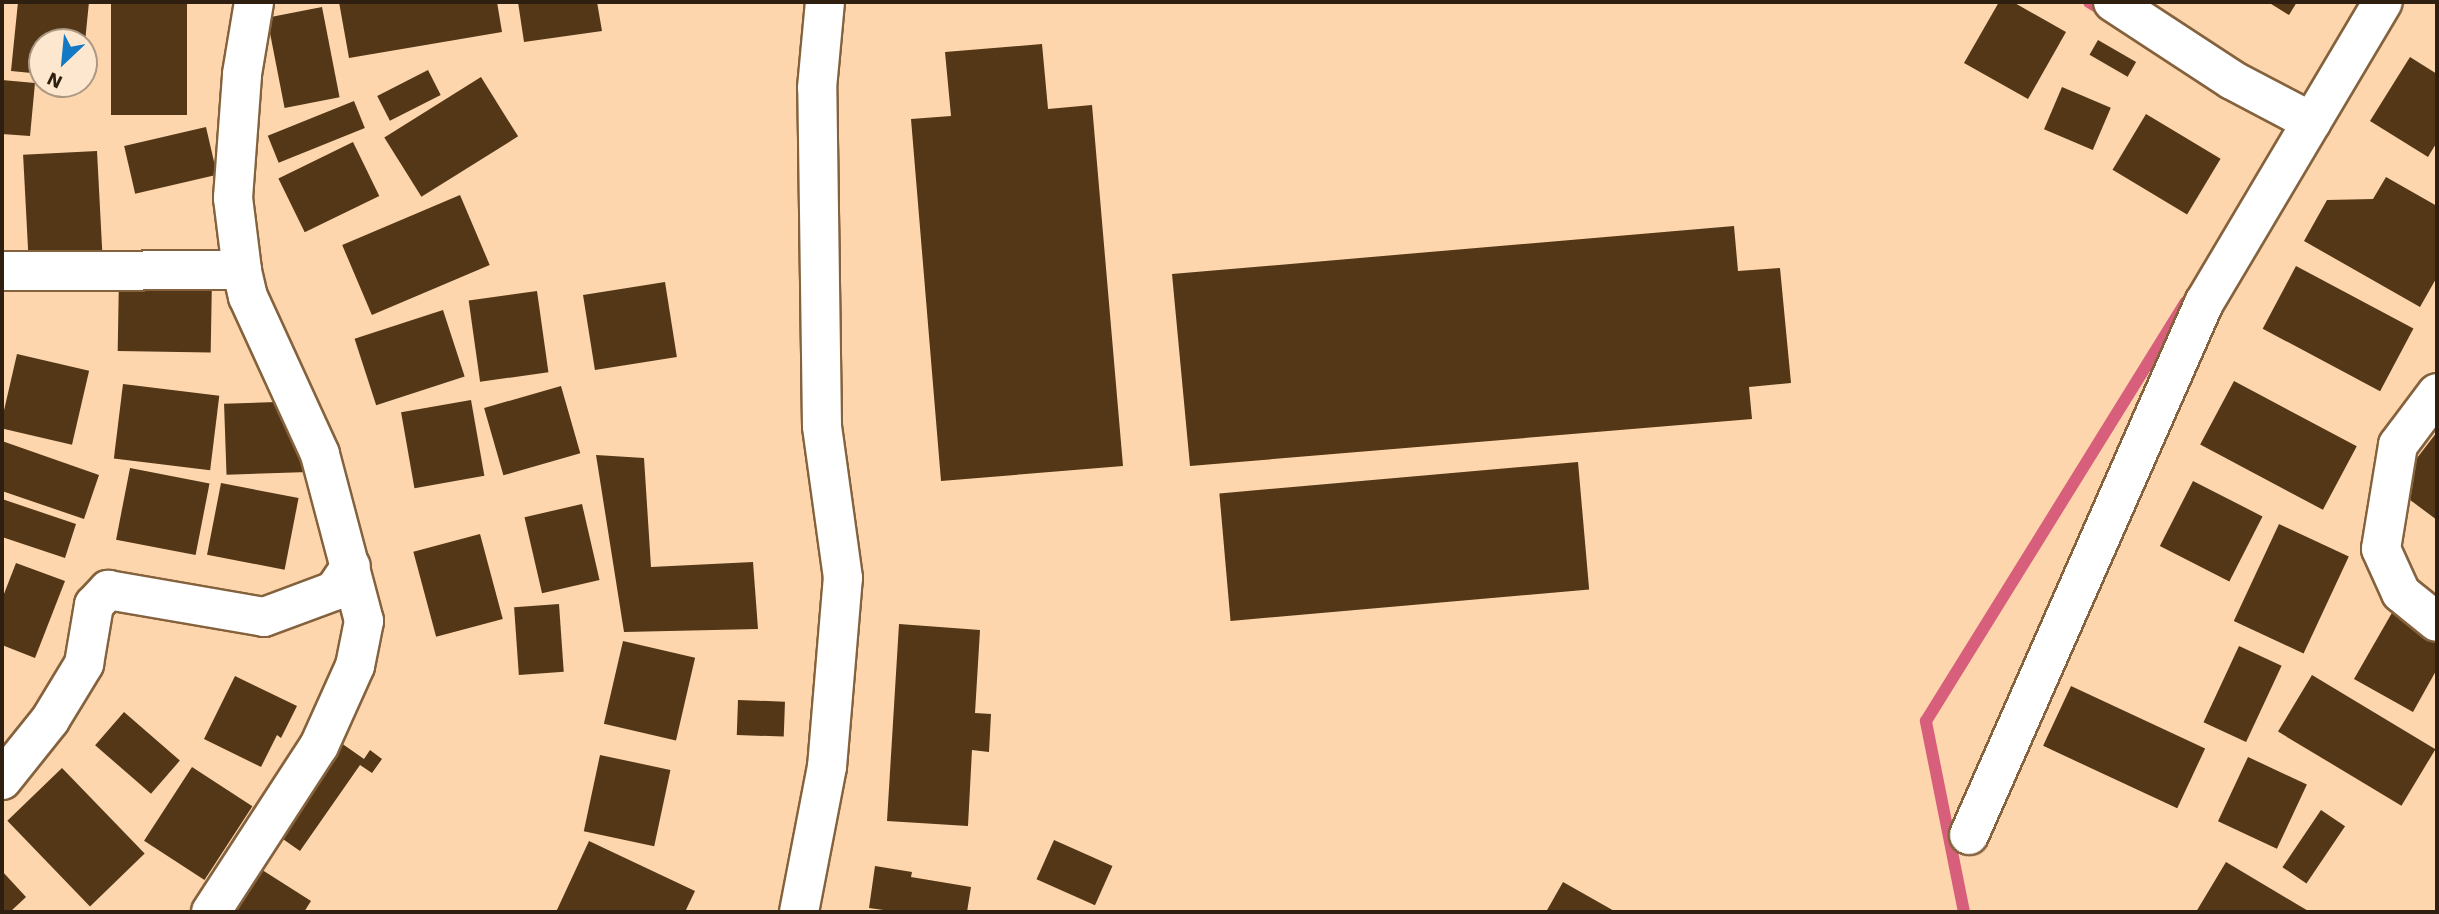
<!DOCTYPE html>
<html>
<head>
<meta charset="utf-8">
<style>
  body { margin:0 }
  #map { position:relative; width:2439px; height:914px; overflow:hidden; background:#fdd6ae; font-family:"Work Sans",sans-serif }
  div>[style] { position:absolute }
  .stream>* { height:12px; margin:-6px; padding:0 6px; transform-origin:6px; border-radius:6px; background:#d85f7b }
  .building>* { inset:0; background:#533716; transform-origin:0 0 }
  .roads { filter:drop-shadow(2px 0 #84623d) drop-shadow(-2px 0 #84623d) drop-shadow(0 2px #84623d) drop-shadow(0 -2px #84623d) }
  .minor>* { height:38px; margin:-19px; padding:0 19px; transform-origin:19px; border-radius:19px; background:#fff }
  .secondary>* { height:38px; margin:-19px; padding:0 19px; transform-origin:19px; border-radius:19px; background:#fff }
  span { translate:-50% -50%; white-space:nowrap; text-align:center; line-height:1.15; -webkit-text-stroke:7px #fee7cf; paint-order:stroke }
  .frame { position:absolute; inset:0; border:4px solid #2e1f10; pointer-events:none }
  .north { position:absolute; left:28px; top:28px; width:70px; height:70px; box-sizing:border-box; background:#fee7cf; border:2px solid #ab9783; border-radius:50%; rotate:206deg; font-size:19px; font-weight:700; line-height:28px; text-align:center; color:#2e1f10 }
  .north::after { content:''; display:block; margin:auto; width:24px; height:32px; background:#1379c4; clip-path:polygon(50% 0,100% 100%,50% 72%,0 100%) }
</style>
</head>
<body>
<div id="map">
  <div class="stream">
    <div style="left:2089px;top:2px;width:23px;rotate:31deg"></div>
    <div style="left:1964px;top:912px;width:195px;rotate:-101.3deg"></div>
    <div style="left:1926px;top:721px;width:493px;rotate:-58.2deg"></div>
  </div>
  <div class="building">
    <div style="clip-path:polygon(18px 2px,89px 2px,85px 42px,42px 42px,42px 74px,11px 71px)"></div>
    <div style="left:111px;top:2px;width:76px;height:113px"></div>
    <div style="clip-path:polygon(339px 2px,497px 2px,502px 32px,349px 58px)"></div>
    <div style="clip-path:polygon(518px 2px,597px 2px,602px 31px,524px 42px)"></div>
    <div style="clip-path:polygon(1999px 2px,2013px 2px,2066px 32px,2028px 99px,1964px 63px)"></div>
    <div style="clip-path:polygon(2268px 2px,2297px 2px,2289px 15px)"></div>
    <div style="left:322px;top:7px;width:92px;height:56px;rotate:79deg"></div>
    <div style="left:2098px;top:40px;width:44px;height:17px;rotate:30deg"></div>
    <div style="clip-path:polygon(1042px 44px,1048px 109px,1092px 105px,1123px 466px,941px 481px,911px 119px,951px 116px,945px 52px)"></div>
    <div style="clip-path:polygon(2410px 57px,2437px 74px,2437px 142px,2428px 157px,2370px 121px)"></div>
    <div style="left:428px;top:70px;width:28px;height:57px;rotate:63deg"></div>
    <div style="left:481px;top:77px;width:70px;height:114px;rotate:58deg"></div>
    <div style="clip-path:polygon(2px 80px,35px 83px,30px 136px,2px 134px)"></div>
    <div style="left:2062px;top:87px;width:53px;height:46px;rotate:23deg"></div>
    <div style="left:354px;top:101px;width:29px;height:93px;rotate:68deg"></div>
    <div style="left:2146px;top:114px;width:87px;height:65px;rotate:31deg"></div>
    <div style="left:206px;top:127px;width:49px;height:84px;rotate:77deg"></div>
    <div style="left:353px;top:142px;width:60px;height:83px;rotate:64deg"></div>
    <div style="left:97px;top:151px;width:100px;height:74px;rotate:87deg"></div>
    <div style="clip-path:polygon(2386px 177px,2437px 206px,2437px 277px,2420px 307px,2304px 241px,2327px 200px,2373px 199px)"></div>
    <div style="left:460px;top:195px;width:76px;height:128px;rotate:67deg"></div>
    <div style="clip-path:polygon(1734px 226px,1738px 271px,1780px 268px,1791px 383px,1749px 387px,1752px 419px,1190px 466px,1172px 274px)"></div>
    <div style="left:2296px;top:266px;width:133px;height:71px;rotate:28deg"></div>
    <div style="left:119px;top:276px;width:93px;height:75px;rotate:1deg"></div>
    <div style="left:665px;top:282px;width:76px;height:83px;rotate:81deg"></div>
    <div style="left:537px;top:291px;width:82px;height:69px;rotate:82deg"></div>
    <div style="left:443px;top:310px;width:70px;height:93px;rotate:72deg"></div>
    <div style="left:17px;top:354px;width:74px;height:76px;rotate:13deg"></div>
    <div style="left:2234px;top:381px;width:139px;height:72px;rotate:28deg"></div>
    <div style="left:123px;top:384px;width:97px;height:75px;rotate:7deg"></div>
    <div style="left:561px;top:386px;width:70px;height:80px;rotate:74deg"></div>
    <div style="left:471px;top:400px;width:77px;height:71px;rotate:80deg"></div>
    <div style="left:306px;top:401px;width:71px;height:82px;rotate:88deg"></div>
    <div style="clip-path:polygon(2437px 432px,2437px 520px,2394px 488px)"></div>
    <div style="clip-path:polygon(2px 441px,99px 475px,84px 519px,2px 491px)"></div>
    <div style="clip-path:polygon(596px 455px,644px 458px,651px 567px,753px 562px,758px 629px,624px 632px)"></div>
    <div style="left:1578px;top:462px;width:128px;height:360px;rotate:85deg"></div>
    <div style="left:130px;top:468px;width:81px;height:73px;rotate:11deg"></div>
    <div style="left:2193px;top:481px;width:78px;height:73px;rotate:27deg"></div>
    <div style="left:221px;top:483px;width:79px;height:73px;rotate:11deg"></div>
    <div style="clip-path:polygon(2px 499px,76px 524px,65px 558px,2px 537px)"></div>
    <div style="left:582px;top:504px;width:78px;height:59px;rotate:77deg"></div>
    <div style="left:2279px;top:524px;width:77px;height:107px;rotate:25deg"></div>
    <div style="left:480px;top:534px;width:88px;height:69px;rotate:75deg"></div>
    <div style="clip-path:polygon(16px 563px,65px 581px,35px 658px,2px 645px,2px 599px)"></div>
    <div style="left:559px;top:604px;width:68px;height:45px;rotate:86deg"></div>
    <div style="clip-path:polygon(2393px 611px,2437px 636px,2437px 669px,2413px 712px,2354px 679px)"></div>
    <div style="clip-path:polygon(899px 624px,980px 630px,975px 713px,991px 714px,989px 752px,972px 750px,968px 826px,887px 821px)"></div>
    <div style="left:623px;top:641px;width:74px;height:85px;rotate:13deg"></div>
    <div style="left:2239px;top:646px;width:47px;height:84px;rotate:25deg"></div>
    <div style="left:2312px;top:675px;width:144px;height:66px;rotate:31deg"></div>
    <div style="clip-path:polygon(235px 676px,297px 706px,281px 738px,277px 735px,261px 767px,204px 739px)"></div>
    <div style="left:2071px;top:686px;width:148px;height:66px;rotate:25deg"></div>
    <div style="left:738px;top:700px;width:47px;height:35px;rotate:2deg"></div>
    <div style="left:124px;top:712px;width:74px;height:44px;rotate:41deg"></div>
    <div style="clip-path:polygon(334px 738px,364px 759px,370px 750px,382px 759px,372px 773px,360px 765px,300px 851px,270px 830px)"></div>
    <div style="left:600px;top:755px;width:72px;height:78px;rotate:12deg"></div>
    <div style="left:2248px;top:757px;width:65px;height:71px;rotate:25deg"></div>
    <div style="left:192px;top:767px;width:72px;height:88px;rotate:33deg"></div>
    <div style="left:62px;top:768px;width:119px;height:76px;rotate:46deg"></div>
    <div style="left:2321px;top:810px;width:29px;height:69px;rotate:34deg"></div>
    <div style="left:1054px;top:840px;width:64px;height:43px;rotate:24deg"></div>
    <div style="clip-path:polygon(589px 841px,695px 891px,685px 912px,556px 912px)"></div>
    <div style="clip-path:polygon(2226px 862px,2310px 912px,2196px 912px)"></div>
    <div style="clip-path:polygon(253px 864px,311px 901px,304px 912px,223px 912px)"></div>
    <div style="clip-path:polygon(875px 866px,912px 872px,911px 877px,971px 887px,967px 912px,898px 912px,869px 908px)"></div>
    <div style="clip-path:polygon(2px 871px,26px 897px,10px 912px,2px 912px)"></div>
    <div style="clip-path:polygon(1563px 882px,1616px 912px,1546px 912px)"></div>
  </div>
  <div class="roads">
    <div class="minor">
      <div style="left:2113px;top:2px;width:142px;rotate:33.2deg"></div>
      <div style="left:2232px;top:80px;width:90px;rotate:27.7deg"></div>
      <div style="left:2px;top:271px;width:240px;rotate:-0.2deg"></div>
      <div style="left:2437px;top:393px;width:65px;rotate:126.9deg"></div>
      <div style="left:2398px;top:445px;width:105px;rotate:99.3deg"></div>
      <div style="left:2381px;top:549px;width:48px;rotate:65.6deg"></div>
      <div style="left:2401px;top:593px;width:46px;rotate:38.9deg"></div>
      <div style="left:2px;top:780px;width:77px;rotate:-51.3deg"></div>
      <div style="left:50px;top:720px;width:66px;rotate:-58.7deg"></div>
      <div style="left:84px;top:664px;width:60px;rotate:-80.4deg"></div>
      <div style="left:94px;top:605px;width:21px;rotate:-47deg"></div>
      <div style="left:108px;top:590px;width:158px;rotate:9.8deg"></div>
      <div style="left:264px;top:617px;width:75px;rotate:-20.4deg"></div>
      <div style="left:334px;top:591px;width:30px;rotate:-56deg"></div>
      <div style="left:1969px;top:835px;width:582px;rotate:-66.17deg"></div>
      <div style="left:2204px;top:303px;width:350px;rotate:-59.3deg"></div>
      <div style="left:211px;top:912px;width:198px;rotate:-57deg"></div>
      <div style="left:319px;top:746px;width:88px;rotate:-65.8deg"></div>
      <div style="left:355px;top:666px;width:46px;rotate:-78.7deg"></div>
      <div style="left:364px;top:621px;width:173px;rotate:-104.8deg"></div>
      <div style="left:320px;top:454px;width:173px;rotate:-114.6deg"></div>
      <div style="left:248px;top:297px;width:28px;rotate:-103deg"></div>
      <div style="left:242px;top:270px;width:73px;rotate:-97.1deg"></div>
      <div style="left:233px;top:198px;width:124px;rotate:-85.8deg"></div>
      <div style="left:242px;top:74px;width:73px;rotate:-80.5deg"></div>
    </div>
    <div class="secondary">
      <div style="left:799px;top:912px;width:148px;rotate:-79.1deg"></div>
      <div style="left:827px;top:767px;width:190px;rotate:-85.2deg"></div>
      <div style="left:843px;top:578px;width:153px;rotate:-97.9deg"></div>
      <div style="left:822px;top:426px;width:338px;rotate:-90.8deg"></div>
      <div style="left:817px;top:88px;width:86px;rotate:-84.7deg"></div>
    </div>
  </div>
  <div class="frame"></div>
  <div class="north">N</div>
</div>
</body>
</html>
